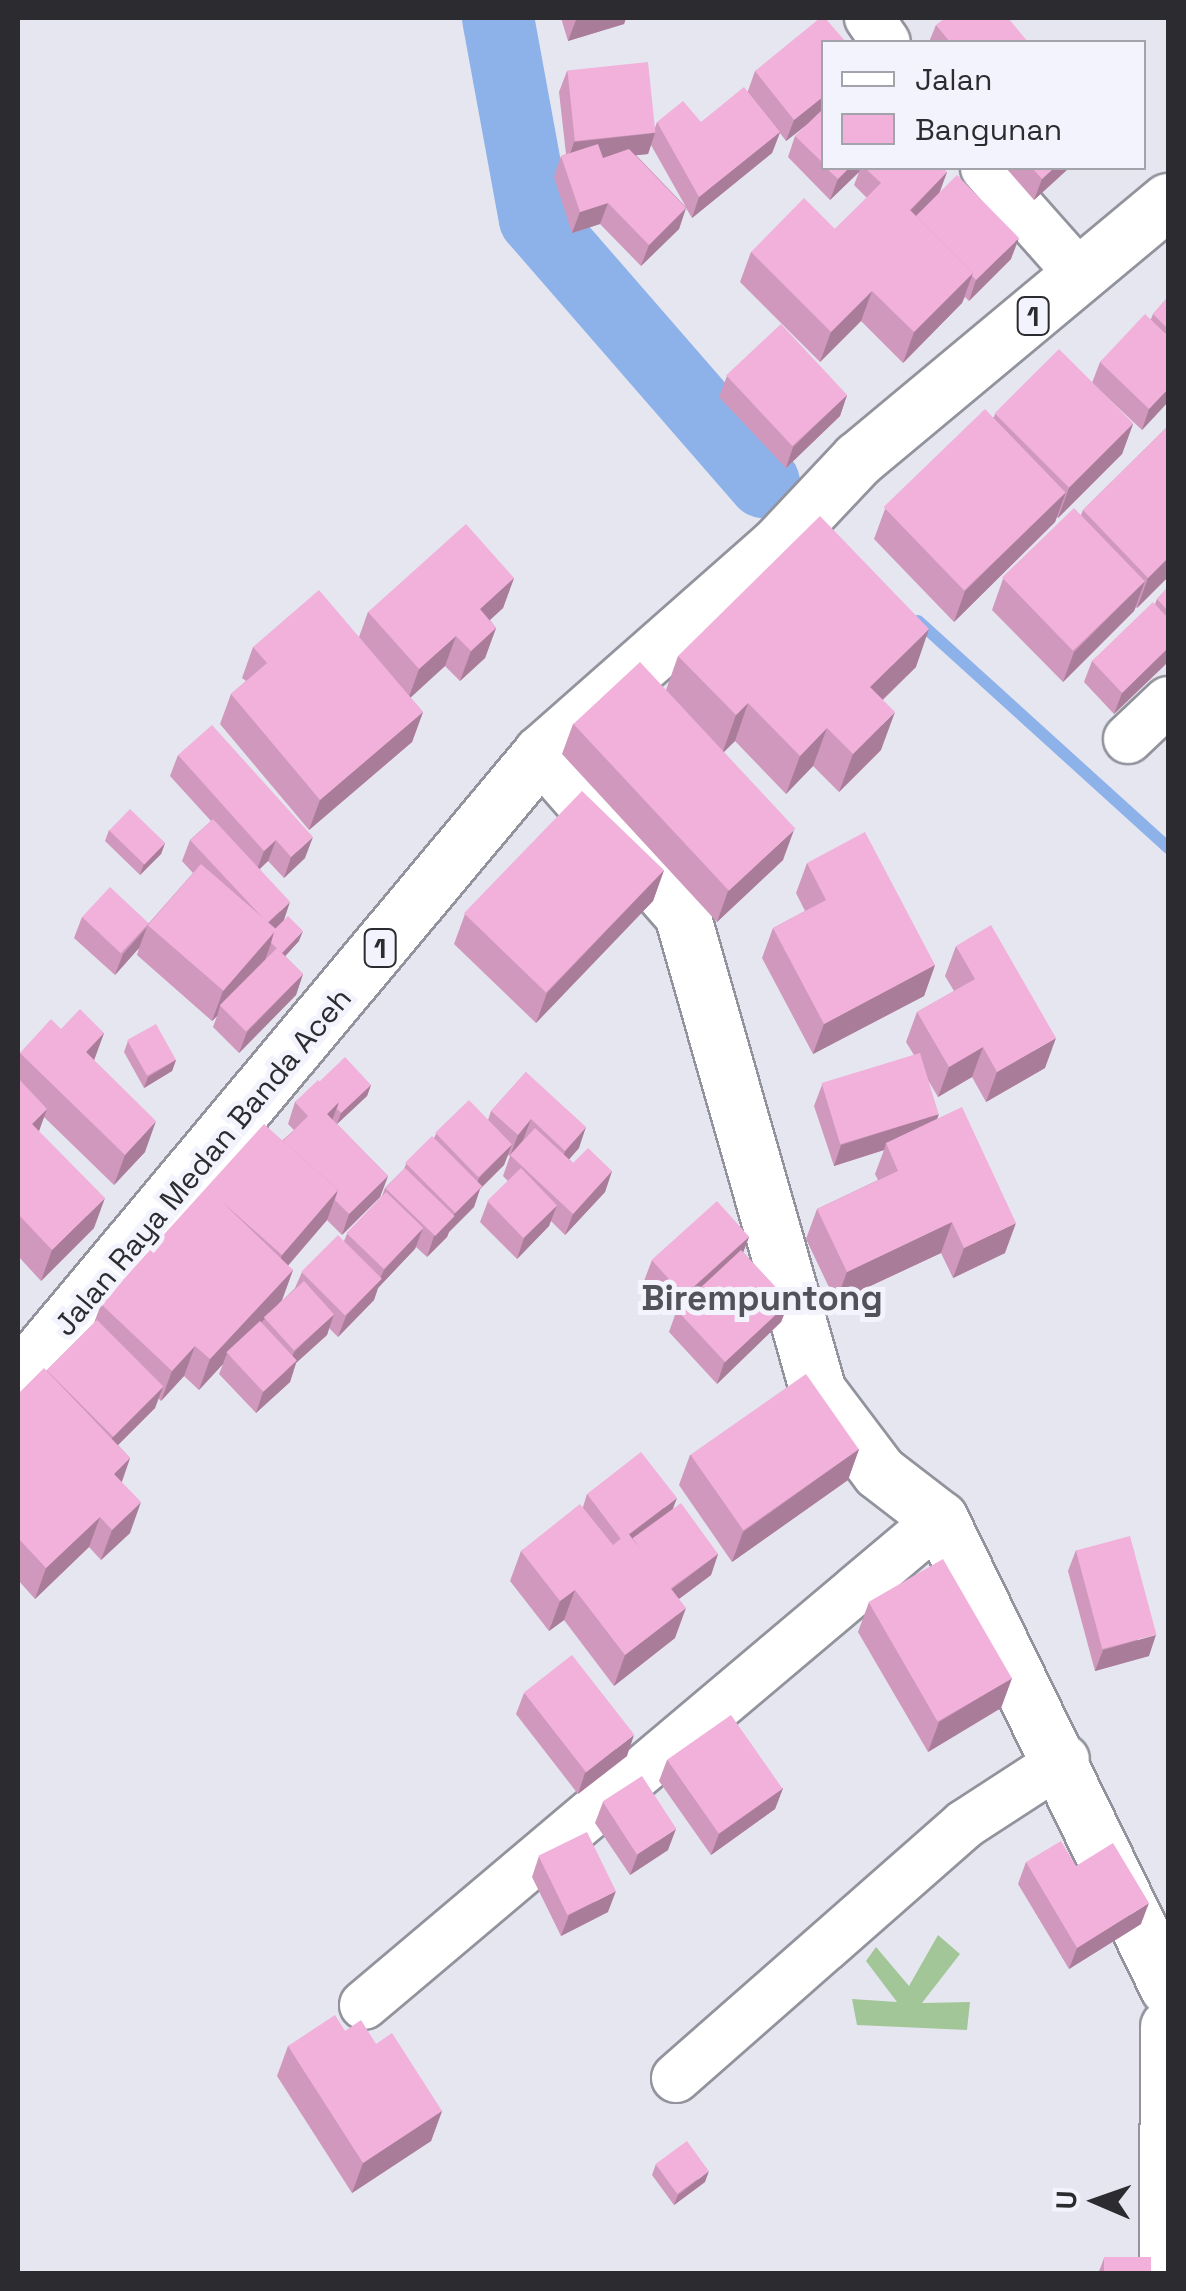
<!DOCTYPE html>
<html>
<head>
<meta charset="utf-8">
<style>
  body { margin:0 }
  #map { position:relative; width:1186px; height:2291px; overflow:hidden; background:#e5e6f0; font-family:"Space Grotesk",sans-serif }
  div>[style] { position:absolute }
  .green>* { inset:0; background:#a3c699 }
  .stream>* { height:12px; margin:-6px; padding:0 6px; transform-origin:6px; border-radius:6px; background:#8db2ea }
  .river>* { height:72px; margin:-36px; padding:0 36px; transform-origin:36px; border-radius:36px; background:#8db2ea }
  .roads { filter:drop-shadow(2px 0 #92939c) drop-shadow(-2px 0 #92939c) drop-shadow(0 2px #92939c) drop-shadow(0 -2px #92939c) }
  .street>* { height:48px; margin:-24px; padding:0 24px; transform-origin:24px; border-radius:24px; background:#fff }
  .secondary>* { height:55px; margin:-27.5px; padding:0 27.5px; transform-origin:27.5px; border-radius:27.5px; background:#fff }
  .highway>* { height:55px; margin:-27.5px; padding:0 27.5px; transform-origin:27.5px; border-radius:27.5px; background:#fff }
  .wall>* { inset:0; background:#cf98bc }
  .shaded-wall>* { inset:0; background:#a97c99 }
  .building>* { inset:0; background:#f1b1db; transform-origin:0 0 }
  span { translate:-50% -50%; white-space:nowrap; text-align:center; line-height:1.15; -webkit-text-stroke:10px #f3f3fd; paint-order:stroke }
  .shield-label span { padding:2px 8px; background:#f3f3fd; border:2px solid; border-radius:8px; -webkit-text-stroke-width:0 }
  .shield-label { font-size:28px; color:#2c2c30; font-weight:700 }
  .street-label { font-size:30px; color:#2c2c30 }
  .quarter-label { font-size:35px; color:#52525b; font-weight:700 }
  .frame { position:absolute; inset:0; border:20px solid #2c2c30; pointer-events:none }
  .legend { position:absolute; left:821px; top:40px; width:325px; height:130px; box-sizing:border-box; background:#f3f3fd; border:2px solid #a3a3ab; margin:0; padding:12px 18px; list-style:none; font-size:30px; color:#2c2c30 }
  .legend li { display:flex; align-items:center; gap:20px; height:50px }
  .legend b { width:50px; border:2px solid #a3a3ab }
  .north { position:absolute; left:1046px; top:2151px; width:100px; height:100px; -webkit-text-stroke:8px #f3f3fd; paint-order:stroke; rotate:272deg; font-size:28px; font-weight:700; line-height:40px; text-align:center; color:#2c2c30 }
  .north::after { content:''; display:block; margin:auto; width:35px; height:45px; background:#2c2c30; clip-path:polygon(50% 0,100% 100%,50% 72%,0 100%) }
</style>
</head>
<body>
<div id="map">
  <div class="green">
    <div style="clip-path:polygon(938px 1935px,960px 1954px,922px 2003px,970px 2002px,967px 2030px,857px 2025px,852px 1999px,897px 2002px,866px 1961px,876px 1947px,909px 1986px)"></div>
  </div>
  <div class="stream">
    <div style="left:764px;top:482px;width:38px;rotate:42deg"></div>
    <div style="left:918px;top:621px;width:338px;rotate:42.2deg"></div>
  </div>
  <div class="river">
    <div style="left:498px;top:18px;width:204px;rotate:79.6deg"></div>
    <div style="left:535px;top:219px;width:349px;rotate:49deg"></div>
  </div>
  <div class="roads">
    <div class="street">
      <div style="left:869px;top:18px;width:29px;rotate:55deg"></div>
      <div style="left:985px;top:168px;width:144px;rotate:48.4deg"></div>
      <div style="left:1128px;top:739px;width:55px;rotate:-43.5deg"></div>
      <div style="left:364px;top:2005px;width:754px;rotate:-40.16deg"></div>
      <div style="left:676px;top:2078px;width:385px;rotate:-41.3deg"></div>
      <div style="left:965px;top:1824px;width:119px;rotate:-33deg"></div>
    </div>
    <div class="secondary">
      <div style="left:541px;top:753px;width:214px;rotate:48.8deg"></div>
      <div style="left:682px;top:914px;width:496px;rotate:74.1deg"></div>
      <div style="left:818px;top:1391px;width:101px;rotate:53deg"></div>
      <div style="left:879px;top:1472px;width:77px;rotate:37.6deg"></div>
      <div style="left:940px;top:1519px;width:521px;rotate:64.07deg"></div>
      <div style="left:1167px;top:2274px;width:247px;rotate:-89.8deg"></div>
    </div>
    <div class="highway">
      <div style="left:18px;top:1379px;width:816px;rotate:-50.12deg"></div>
      <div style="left:541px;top:753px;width:312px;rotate:-41.4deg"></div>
      <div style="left:775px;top:547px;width:121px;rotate:-46.7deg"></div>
      <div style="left:858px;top:459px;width:403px;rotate:-39.8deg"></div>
    </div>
  </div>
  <div class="wall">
    <div style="clip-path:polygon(561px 18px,626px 18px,624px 24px,568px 41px)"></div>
    <div style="clip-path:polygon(936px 25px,1028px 42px,929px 42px)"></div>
    <div style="clip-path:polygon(evenodd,824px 42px,824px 168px,942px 168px,947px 172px,940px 192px,1011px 259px,969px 301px,965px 297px,962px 303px,903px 363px,861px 321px,820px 362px,740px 282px,751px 252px,835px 229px,867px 198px,854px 185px,859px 172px,830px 200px,788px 157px,795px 136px,808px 124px,786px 141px,780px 133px,772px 153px,692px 218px,686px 208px,679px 229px,641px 266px,600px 224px,572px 233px,554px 177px,561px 156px,566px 154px,559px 92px,567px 71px,655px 128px,657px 122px,701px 122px,748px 91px,755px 71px,824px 42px,651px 145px,686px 207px,636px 155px,648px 154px,651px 145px)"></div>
    <div style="clip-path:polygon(1006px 168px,1069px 168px,1034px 200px)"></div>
    <div style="clip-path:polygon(1168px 297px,1168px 402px,1142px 430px,1092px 383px,1100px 362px,1151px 319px,1153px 314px)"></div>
    <div style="clip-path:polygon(727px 376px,847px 395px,840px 416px,786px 468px,719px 397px)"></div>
    <div style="clip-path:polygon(995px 414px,1133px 424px,1122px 454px,1058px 518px,1057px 517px,1055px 522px,954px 622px,874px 539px,885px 509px,994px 417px)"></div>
    <div style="clip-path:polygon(1168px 426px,1168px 577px,1137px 608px,1136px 607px,1134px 611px,1063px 682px,992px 610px,1003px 579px,1081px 515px,1083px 510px)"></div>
    <div style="clip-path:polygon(514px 578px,503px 608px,490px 620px,496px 628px,485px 658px,460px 681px,445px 666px,410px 697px,423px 712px,412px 742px,309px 830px,220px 724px,231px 694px,246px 681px,242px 678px,253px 647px,359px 637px,368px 612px)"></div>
    <div style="clip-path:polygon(1168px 587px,1168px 662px,1114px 714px,1084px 682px,1092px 661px,1155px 604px,1157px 599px)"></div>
    <div style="clip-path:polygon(678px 656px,916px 667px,883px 700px,881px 750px,839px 792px,813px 766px,786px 794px,735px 741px,723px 752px,783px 860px,717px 922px,562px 754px,573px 724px,666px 690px)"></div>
    <div style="clip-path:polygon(178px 755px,305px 858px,284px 878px,268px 861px,260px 869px,284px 920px,299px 941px,285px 956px,303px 974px,296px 995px,239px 1053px,213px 1027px,217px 1016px,212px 1021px,137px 955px,139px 948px,115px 975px,74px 938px,82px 917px,149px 923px,193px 873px,182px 861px,190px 840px,211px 821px,170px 776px)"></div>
    <div style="clip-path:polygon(109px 830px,165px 843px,161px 854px,140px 875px,105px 841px)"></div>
    <div style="clip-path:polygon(807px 863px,935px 965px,924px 996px,813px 1054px,762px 958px,773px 928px,805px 911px,796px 893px)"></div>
    <div style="clip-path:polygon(664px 870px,653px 901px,536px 1023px,454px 944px,465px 914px)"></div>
    <div style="clip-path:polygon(956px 946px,1045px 1068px,986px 1102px,972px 1077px,938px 1097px,928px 1080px,937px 1119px,1005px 1253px,953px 1278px,941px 1253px,836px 1302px,806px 1239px,817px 1209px,878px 1180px,875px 1174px,884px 1150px,834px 1166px,814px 1106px,822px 1085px,914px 1055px,906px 1042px,917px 1012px,954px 991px,945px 976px)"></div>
    <div style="clip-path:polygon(61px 1029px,104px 1033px,94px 1060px,145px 1152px,114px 1185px,44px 1117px,39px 1131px,94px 1228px,41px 1281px,18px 1256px,18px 1059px,20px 1053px)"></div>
    <div style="clip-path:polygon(128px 1041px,176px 1060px,172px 1071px,144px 1088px,124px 1052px)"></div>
    <div style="clip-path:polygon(526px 1072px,579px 1148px,569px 1159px,573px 1163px,612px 1171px,605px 1192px,565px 1235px,551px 1221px,549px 1226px,517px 1259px,480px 1222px,488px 1201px,508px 1181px,503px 1176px,510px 1156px,508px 1155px,504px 1165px,480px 1189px,474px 1207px,449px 1232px,447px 1237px,427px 1257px,416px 1247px,378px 1288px,374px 1300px,338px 1337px,329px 1328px,327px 1335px,296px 1363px,290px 1382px,256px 1413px,219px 1374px,223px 1364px,199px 1390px,184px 1376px,161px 1401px,158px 1398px,155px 1408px,118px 1445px,130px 1458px,122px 1482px,130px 1533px,101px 1560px,89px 1547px,35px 1599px,18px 1580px,18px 1394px,47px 1370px,94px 1323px,101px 1304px,294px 1130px,288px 1124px,295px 1102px,319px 1082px,371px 1085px,367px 1096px,337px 1124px,388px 1176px,380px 1197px,342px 1235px,327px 1220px,288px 1266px,293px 1270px,282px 1300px,274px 1309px,295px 1288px,302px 1272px,344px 1241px,347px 1234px,382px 1196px,385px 1188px,404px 1169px,406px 1164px,434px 1138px,436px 1134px,488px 1120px,491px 1111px)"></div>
    <div style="clip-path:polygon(749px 1237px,743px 1252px,789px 1302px,781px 1322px,717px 1384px,669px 1332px,675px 1315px,644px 1281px,652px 1260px)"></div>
    <div style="clip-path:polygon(859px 1449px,848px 1480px,732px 1562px,679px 1485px,690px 1455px)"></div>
    <div style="clip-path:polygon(587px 1494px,672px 1509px,718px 1554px,711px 1575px,679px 1599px,675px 1638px,614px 1686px,564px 1620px,549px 1631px,510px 1581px,521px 1551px,583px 1507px)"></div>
    <div style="clip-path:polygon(1076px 1550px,1149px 1656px,1095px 1671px,1068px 1571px)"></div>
    <div style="clip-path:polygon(869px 1602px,1012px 1678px,1001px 1708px,928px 1752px,858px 1632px)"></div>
    <div style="clip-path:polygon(524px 1693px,627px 1756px,578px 1794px,516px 1714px)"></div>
    <div style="clip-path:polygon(667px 1760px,783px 1788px,775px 1809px,711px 1855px,659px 1781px)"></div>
    <div style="clip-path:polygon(603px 1802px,668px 1850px,630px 1875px,595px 1823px)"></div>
    <div style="clip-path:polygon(539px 1856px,608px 1912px,561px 1936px,532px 1877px)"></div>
    <div style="clip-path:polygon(1026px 1862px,1076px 1866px,1141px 1924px,1069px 1969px,1018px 1884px)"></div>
    <div style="clip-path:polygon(345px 2031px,376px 2044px,442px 2111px,431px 2141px,352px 2193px,277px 2076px,288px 2046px)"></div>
    <div style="clip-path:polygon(656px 2164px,705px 2182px,674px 2205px,652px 2175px)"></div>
    <div style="clip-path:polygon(1104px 2258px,1151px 2274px,1098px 2274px)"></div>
  </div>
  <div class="shaded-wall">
    <div style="clip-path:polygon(585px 18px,626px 18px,624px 24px,568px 41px,576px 20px)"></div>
    <div style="clip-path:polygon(824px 96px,824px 111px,786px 141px,794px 120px)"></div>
    <div style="clip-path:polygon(780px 132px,772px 153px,692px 218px,699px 197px)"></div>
    <div style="clip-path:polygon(655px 133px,648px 154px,567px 163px,574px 142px)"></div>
    <div style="clip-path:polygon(849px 168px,860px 168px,859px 172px,830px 200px,838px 179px)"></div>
    <div style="clip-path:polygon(1054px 168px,1069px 168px,1034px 200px,1042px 179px)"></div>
    <div style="clip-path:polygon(947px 172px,939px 193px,902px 232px,910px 211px)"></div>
    <div style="clip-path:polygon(608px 203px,600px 224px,572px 233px,580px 212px)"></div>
    <div style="clip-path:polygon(686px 208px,679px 229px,641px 266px,649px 245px)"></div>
    <div style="clip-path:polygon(1019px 238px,1011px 259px,969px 301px,976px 280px)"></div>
    <div style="clip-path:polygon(973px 273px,962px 303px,903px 363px,914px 332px)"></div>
    <div style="clip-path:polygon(872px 291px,861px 321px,820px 362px,831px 332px)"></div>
    <div style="clip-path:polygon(1168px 389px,1168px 402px,1142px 430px,1149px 409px)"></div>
    <div style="clip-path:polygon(847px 395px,840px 416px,786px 468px,793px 447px)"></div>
    <div style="clip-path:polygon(1133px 424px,1122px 454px,1058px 518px,1069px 488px)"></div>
    <div style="clip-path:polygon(1066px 492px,1055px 522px,954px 622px,965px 591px)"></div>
    <div style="clip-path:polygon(1168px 558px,1168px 577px,1137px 608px,1148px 578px)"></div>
    <div style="clip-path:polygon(514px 578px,503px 608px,469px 639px,480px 609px)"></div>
    <div style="clip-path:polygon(1145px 581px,1134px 611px,1063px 682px,1074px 652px)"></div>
    <div style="clip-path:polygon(496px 628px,485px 658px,460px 681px,471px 651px)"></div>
    <div style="clip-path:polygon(929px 629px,916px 667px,856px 725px,870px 687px)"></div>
    <div style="clip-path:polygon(456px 636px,445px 666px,408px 700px,419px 669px)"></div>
    <div style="clip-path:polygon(1168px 648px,1168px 662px,1114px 714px,1122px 693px)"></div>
    <div style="clip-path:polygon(748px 703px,735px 741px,722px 754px,736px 715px)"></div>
    <div style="clip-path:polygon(423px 712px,412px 742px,309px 830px,320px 800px)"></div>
    <div style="clip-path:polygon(895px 712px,881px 750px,839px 792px,853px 754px)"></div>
    <div style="clip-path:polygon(827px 728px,813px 766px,786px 794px,800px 756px)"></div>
    <div style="clip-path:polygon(794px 830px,783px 860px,717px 922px,728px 891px)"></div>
    <div style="clip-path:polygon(313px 837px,305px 858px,284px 878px,291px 857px)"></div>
    <div style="clip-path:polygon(276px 840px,268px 861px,256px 872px,264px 851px)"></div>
    <div style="clip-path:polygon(165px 843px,161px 854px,140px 875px,144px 864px)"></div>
    <div style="clip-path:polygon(664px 870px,653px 901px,536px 1023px,547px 993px)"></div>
    <div style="clip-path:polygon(290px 902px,283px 923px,261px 944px,268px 923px)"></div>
    <div style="clip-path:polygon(147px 927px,139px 948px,115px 975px,123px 954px)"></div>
    <div style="clip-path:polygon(276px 930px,265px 960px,220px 1006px,217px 1016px,212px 1021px,223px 991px)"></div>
    <div style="clip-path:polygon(303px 931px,299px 941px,278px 964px,282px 953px)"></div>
    <div style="clip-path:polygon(935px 965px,924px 996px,813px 1054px,824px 1024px)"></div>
    <div style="clip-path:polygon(303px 974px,296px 995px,239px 1053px,247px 1032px)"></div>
    <div style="clip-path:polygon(104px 1033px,93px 1063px,86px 1052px)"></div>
    <div style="clip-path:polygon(1056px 1038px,1045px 1068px,986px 1102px,997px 1072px)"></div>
    <div style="clip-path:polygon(983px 1047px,972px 1077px,938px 1097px,949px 1067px)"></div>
    <div style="clip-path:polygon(176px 1060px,172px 1071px,144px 1088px,148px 1077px)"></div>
    <div style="clip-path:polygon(371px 1085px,367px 1096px,337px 1124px,341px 1113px)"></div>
    <div style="clip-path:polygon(339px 1102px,331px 1123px,327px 1114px)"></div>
    <div style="clip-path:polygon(47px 1109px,36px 1139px,32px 1124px)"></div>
    <div style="clip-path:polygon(939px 1114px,931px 1135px,886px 1143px,884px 1150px,834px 1166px,841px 1145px)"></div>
    <div style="clip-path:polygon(531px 1119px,523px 1140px,510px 1156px,518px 1135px)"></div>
    <div style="clip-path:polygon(156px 1121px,145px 1152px,114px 1185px,125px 1155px)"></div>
    <div style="clip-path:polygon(586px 1127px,579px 1148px,558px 1172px,565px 1151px)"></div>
    <div style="clip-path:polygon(512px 1144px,504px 1165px,480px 1189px,474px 1207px,449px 1232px,447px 1237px,427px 1257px,434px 1236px,472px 1195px,479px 1178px)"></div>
    <div style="clip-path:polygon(612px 1171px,605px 1192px,565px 1235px,573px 1214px)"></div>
    <div style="clip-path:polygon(388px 1176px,380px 1197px,342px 1235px,349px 1214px)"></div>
    <div style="clip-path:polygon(338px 1190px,327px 1220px,271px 1285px,282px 1255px)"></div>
    <div style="clip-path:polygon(105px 1198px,94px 1228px,41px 1281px,52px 1250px)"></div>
    <div style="clip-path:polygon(557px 1205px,549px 1226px,517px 1259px,524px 1238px)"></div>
    <div style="clip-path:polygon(952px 1222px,941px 1253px,836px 1302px,847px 1272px)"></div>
    <div style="clip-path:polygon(1016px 1223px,1005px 1253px,953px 1278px,964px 1248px)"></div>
    <div style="clip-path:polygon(423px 1228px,415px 1249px,378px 1288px,374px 1300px,338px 1337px,346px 1316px,379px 1281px,384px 1270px)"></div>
    <div style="clip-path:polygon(749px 1237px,741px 1258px,678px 1313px,684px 1296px)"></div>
    <div style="clip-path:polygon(293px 1270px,282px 1300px,230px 1356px,227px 1353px,223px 1364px,199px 1390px,210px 1359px)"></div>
    <div style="clip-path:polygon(789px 1302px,781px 1322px,717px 1384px,724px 1363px)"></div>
    <div style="clip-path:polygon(334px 1314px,327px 1335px,296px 1363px,290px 1382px,256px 1413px,263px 1392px,287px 1370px,294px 1352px)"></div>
    <div style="clip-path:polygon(195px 1346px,184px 1376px,161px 1401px,172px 1371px)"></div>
    <div style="clip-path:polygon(163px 1387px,155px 1408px,101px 1462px,109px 1441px)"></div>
    <div style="clip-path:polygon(859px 1449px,848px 1480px,732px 1562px,743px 1532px)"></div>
    <div style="clip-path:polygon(130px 1458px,119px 1489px,114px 1474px)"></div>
    <div style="clip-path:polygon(677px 1498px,669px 1519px,633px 1546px,622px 1540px)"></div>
    <div style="clip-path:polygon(141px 1502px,130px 1533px,101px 1560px,112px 1530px)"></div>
    <div style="clip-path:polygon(100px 1517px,89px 1547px,35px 1599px,46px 1568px)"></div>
    <div style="clip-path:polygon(718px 1554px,711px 1575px,660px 1613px,668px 1592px)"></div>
    <div style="clip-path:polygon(575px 1590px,564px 1620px,549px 1631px,560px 1601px)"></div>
    <div style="clip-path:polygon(686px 1608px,675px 1638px,614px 1686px,625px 1655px)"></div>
    <div style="clip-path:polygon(1156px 1635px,1149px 1656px,1095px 1671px,1103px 1650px)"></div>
    <div style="clip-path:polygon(1012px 1678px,1001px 1708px,928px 1752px,939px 1722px)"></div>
    <div style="clip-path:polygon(634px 1735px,627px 1756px,578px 1794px,585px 1773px)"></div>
    <div style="clip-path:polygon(783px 1788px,775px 1809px,711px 1855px,719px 1834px)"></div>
    <div style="clip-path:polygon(676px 1829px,668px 1850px,630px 1875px,638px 1854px)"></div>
    <div style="clip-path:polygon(616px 1891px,608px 1912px,561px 1936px,569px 1915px)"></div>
    <div style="clip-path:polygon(1149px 1903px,1141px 1924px,1069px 1969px,1077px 1948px)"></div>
    <div style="clip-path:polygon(442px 2111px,431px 2141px,352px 2193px,363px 2163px)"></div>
    <div style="clip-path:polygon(709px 2171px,705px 2182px,674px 2205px,678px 2195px)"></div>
  </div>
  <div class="building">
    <div style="clip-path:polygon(820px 18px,825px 18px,846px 42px,824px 42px,824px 96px,794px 120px,755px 71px)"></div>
    <div style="clip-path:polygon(945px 18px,1008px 18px,1028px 42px,950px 42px,936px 25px)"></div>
    <div style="left:648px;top:62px;width:71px;height:81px;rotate:84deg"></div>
    <div style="clip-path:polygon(744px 87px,780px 132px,699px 197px,657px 122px,683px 101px,701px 122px)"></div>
    <div style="clip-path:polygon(824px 108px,824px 164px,795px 136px)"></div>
    <div style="clip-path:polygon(598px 144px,603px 158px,629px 149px,686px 208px,649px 245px,608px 203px,580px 212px,561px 156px)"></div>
    <div style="clip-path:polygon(826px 168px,849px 168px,838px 179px)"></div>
    <div style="clip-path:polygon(865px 168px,942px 168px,947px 172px,910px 210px)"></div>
    <div style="clip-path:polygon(1032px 168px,1054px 168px,1042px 179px)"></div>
    <div style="clip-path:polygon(957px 175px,1019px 238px,976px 280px,972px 276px,973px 273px,916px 216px)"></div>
    <div style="clip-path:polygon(882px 182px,973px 273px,914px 332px,872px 291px,831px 332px,751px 252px,804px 198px,835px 229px)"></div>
    <div style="clip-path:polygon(1168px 297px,1168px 329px,1153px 314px)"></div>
    <div style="clip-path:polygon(1145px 314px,1168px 336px,1168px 389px,1149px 409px,1100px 362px)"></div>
    <div style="left:781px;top:324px;width:97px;height:75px;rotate:47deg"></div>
    <div style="left:1059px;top:349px;width:105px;height:91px;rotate:45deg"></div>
    <div style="left:985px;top:409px;width:116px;height:141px;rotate:46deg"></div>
    <div style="clip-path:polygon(1168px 426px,1168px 558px,1148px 578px,1083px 510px)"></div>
    <div style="left:1074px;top:508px;width:102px;height:100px;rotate:46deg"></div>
    <div style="clip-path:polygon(820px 516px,929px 629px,870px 687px,895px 712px,853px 754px,827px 728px,800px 756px,748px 703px,736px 715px,678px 656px)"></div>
    <div style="clip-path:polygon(466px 524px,514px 578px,480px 609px,496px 628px,471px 651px,456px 636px,419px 669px,368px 612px)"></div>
    <div style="clip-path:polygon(1168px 587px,1168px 611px,1157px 599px)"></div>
    <div style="clip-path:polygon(319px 590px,423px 712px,320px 800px,231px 694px,267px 663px,253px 647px)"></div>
    <div style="clip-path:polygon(1153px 602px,1168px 618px,1168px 648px,1122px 693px,1092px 661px)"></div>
    <div style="left:640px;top:662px;width:228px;height:91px;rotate:47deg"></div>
    <div style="clip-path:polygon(212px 725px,313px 837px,291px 857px,276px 840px,264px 851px,178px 755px)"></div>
    <div style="left:582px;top:791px;width:114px;height:170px;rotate:44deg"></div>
    <div style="left:130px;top:809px;width:49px;height:30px;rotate:44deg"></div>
    <div style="left:213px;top:819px;width:113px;height:31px;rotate:47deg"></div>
    <div style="clip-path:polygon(865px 832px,935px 965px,824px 1024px,773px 928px,826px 900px,807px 863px)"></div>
    <div style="left:201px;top:864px;width:100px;height:81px;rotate:41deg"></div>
    <div style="left:110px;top:887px;width:53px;height:41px;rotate:43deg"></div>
    <div style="clip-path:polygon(288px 916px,303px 931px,282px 953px,271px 943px,275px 929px)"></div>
    <div style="clip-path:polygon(991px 925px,1056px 1038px,997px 1072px,983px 1047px,949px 1067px,917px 1012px,975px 979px,956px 946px)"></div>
    <div style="left:277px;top:948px;width:37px;height:81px;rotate:45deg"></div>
    <div style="clip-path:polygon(80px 1009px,104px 1033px,86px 1052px,156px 1121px,125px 1155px,20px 1053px,51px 1019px,61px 1029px)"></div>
    <div style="left:156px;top:1024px;width:41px;height:33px;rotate:61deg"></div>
    <div style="left:920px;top:1053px;width:64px;height:103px;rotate:73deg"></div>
    <div style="clip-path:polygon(345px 1057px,371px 1085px,341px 1113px,337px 1109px,339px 1102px,319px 1082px)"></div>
    <div style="clip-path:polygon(526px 1072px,586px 1127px,565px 1151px,531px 1119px,518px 1135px,491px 1111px)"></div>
    <div style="clip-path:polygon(18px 1078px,47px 1109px,32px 1124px,105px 1198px,52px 1250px,18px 1214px)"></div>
    <div style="clip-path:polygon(318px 1080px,339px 1102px,327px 1114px,388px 1176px,349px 1214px,335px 1200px,338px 1190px,283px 1141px,308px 1116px,295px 1102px)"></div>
    <div style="left:469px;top:1100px;width:62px;height:47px;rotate:46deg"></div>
    <div style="clip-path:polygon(962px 1107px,1016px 1223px,964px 1248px,952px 1222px,847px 1272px,817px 1209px,898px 1171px,886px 1143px)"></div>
    <div style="clip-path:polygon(264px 1124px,338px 1190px,282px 1255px,221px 1201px,293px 1270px,210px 1359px,195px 1346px,172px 1371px,101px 1304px)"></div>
    <div style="clip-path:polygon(535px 1128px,573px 1163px,588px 1148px,612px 1171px,573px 1214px,510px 1155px)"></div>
    <div style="left:432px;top:1136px;width:71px;height:38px;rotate:45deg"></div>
    <div style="left:405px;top:1168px;width:69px;height:28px;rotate:44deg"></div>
    <div style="left:521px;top:1168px;width:52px;height:47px;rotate:46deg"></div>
    <div style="left:386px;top:1192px;width:52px;height:57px;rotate:44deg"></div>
    <div style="left:717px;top:1201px;width:48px;height:88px;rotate:48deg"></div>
    <div style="left:338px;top:1235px;width:62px;height:52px;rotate:45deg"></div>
    <div style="left:741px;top:1250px;width:71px;height:88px;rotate:47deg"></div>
    <div style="left:304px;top:1281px;width:45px;height:54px;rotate:48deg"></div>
    <div style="left:97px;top:1320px;width:94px;height:71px;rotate:45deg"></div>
    <div style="left:260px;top:1321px;width:54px;height:46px;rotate:47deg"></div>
    <div style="clip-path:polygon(44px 1368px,130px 1458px,114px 1474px,141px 1502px,112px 1530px,100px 1517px,46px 1568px,18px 1538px,18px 1394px)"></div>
    <div style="left:806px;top:1374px;width:92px;height:141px;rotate:55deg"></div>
    <div style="clip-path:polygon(641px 1452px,677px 1498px,629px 1534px,628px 1533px,621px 1539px,587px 1494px)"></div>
    <div style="left:681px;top:1503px;width:63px;height:60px;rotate:54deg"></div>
    <div style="clip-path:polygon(580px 1504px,613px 1545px,628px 1533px,686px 1608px,625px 1655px,575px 1590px,560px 1601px,521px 1551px)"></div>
    <div style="left:1130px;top:1536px;width:102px;height:56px;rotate:75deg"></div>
    <div style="left:943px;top:1559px;width:138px;height:86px;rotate:60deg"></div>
    <div style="left:572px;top:1655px;width:101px;height:61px;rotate:52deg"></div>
    <div style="left:731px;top:1715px;width:90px;height:78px;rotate:55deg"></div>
    <div style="left:642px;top:1776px;width:63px;height:47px;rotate:57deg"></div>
    <div style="left:587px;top:1832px;width:66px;height:54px;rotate:64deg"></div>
    <div style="clip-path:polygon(1061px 1841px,1076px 1866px,1113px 1843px,1149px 1903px,1077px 1948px,1026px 1862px)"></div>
    <div style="clip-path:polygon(335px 2015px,345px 2031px,361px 2020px,376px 2044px,392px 2033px,442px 2111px,363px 2163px,288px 2046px)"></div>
    <div style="left:687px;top:2141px;width:37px;height:39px;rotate:54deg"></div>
    <div style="left:1151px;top:2257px;width:17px;height:47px;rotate:90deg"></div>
  </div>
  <div class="shield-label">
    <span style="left:1033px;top:316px">1</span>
    <span style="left:380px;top:948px">1</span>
  </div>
  <div class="street-label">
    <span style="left:203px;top:1162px;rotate:-50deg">Jalan Raya Medan Banda Aceh</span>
  </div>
  <div class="quarter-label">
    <span style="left:762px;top:1298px">Birempuntong</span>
  </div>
  <div class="frame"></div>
  <ul class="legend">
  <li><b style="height:12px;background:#fff"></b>Jalan</li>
  <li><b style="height:28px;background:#f1b1db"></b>Bangunan</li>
  </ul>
  <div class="north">U</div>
</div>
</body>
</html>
